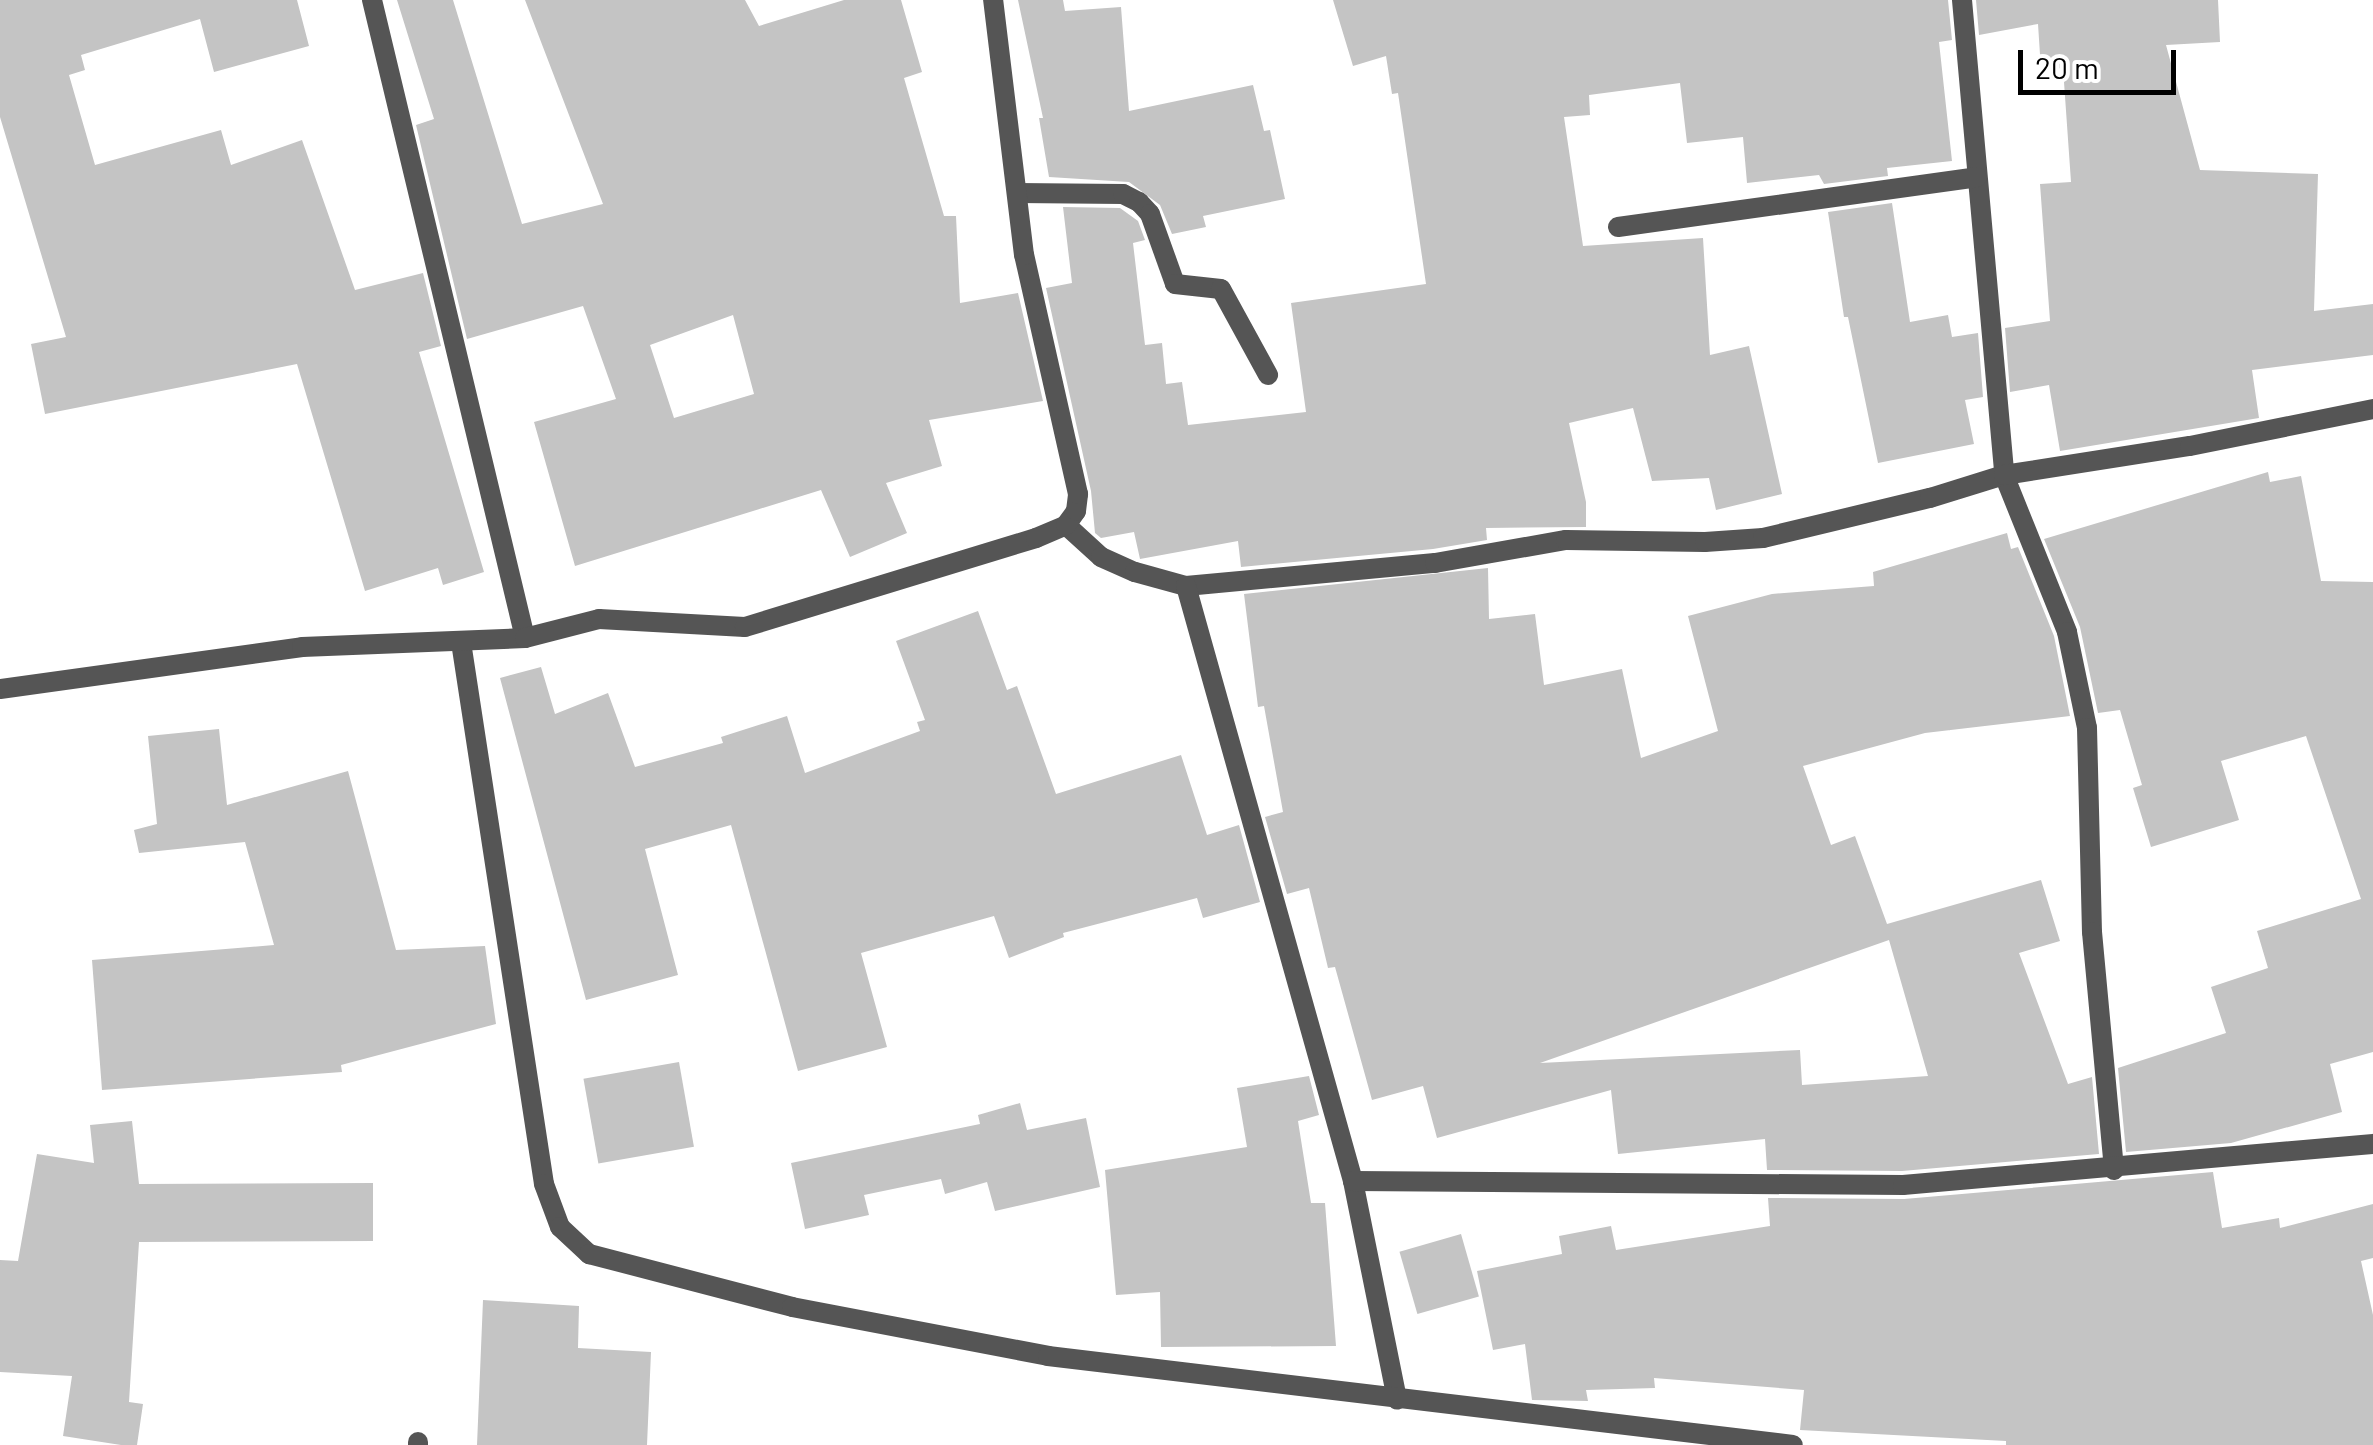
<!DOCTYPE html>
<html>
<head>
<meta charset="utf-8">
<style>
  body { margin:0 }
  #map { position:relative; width:2373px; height:1445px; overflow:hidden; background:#fff; font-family:Barlow,sans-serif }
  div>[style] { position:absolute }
  .building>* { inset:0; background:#c4c4c4; transform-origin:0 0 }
  .street>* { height:20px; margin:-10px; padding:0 10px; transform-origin:10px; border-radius:10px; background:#555 }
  span { translate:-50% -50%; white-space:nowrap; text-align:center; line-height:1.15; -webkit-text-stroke:8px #fff; paint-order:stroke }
  .scale { position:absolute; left:2018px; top:50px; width:158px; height:45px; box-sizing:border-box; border:5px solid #000; border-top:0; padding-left:12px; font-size:30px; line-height:35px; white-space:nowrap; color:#000; -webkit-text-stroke:8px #fff; paint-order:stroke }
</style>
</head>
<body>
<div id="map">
  <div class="building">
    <div style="clip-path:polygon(0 0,297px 0,309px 46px,214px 72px,200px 19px,81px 55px,85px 70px,69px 75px,95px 165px,221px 130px,231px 165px,302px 140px,355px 290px,423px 273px,441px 346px,419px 352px,484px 572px,443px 585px,438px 568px,365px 591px,297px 364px,45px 414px,31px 344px,66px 337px,0 117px)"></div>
    <div style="clip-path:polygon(evenodd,397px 0,453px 0,522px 224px,603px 204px,525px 0,745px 0,759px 26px,844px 0,901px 0,922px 72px,904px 78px,944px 216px,956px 216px,960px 303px,1018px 293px,1043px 401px,929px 420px,942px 466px,886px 483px,907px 533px,850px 557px,821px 490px,575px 566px,534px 422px,616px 399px,583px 306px,467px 339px,416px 125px,434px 119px,397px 0,733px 315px,754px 394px,674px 418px,650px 345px,733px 315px)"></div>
    <div style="clip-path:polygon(1018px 0,1063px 0,1065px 11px,1121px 7px,1129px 111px,1253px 85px,1264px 131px,1270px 130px,1285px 199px,1203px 216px,1206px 227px,1172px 234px,1160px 205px,1129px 182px,1049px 177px,1039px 118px,1043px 118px)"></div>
    <div style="clip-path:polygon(1333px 0,1948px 0,1952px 40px,1939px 42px,1952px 161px,1887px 168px,1888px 176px,1824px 184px,1819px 175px,1747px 183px,1743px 137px,1687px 143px,1680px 83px,1589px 95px,1590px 115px,1564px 117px,1583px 246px,1703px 238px,1710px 355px,1749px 346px,1782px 494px,1716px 510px,1709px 478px,1652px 481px,1633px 408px,1569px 423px,1586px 502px,1586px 527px,1486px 528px,1487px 540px,1433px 549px,1241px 567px,1238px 541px,1140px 559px,1134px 532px,1101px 538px,1095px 533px,1091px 491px,1046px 288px,1072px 283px,1063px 207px,1120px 208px,1138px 221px,1145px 240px,1133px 243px,1145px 345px,1162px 343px,1166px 384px,1182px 382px,1188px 425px,1306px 412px,1291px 303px,1426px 284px,1398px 93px,1392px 94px,1386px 56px,1353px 66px)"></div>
    <div style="clip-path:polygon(1976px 0,2218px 0,2220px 42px,2166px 45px,2200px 170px,2318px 174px,2314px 311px,2373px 304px,2373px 355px,2252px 370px,2259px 418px,2060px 451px,2049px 385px,2010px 392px,2005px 328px,2050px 321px,2040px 184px,2071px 182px,2063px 68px,2041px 70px,2038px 24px,1979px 35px)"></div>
    <div style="clip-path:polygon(1892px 203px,1910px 322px,1948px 315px,1952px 337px,1978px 333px,1983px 397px,1965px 400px,1974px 444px,1878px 463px,1848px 317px,1844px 317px,1828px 212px)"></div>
    <div style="clip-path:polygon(2268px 472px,2270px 482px,2301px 476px,2321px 581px,2373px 582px,2373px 1052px,2330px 1064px,2342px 1112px,2231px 1143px,2126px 1152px,2118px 1068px,2226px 1033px,2211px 987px,2268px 968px,2257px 931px,2361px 899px,2306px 736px,2221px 761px,2239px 820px,2151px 847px,2133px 788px,2142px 785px,2120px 710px,2098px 713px,2080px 627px,2044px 539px)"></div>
    <div style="clip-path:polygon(evenodd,2007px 533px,2011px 549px,2018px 547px,2054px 636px,2070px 716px,1925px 733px,1803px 766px,1831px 845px,1855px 836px,1887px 924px,2041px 880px,2060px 941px,2019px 953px,2068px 1084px,2092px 1077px,2099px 1154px,1902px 1171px,1767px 1170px,1765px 1139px,1618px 1154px,1611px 1090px,1437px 1138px,1423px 1086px,1372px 1100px,1335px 967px,1328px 968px,1309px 888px,1287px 894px,1265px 817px,1283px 812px,1264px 706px,1258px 707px,1244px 594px,1488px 568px,1489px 619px,1535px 614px,1544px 685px,1622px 669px,1641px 758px,1718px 731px,1688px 616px,1772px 594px,1874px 586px,1873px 572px,2007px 533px,1889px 940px,1928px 1076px,1802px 1085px,1800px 1050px,1540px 1063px,1889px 940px)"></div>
    <div style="clip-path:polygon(978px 611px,1007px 690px,1017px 686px,1056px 794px,1181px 755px,1207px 835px,1239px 825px,1260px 902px,1203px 918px,1197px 898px,1063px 933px,1064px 937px,1009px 958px,994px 916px,861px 953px,887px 1047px,798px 1071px,731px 825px,645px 849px,678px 975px,586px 1000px,500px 678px,541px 667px,555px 714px,608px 693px,635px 767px,723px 743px,721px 737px,787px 716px,805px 773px,920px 731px,917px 722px,925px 720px,896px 641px)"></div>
    <div style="clip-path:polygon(219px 729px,227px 805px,348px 771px,396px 950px,485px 946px,496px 1024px,341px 1065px,342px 1072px,102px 1090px,92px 960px,274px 945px,245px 842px,139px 853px,134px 830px,157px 824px,148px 736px)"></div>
    <div style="left:679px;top:1062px;width:86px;height:97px;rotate:80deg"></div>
    <div style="clip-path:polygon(1309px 1076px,1319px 1115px,1298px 1121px,1311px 1203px,1325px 1203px,1336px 1346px,1161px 1347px,1160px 1292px,1116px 1295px,1105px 1170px,1247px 1147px,1237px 1088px)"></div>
    <div style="clip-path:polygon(1020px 1103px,1027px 1130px,1086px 1118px,1100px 1187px,995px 1211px,987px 1182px,945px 1194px,941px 1179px,864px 1195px,869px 1215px,805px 1229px,791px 1163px,980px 1124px,978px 1115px)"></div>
    <div style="clip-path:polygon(132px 1121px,139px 1184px,373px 1183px,373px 1241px,139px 1242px,129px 1402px,143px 1404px,137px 1445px,121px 1445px,63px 1436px,72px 1376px,0 1372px,0 1260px,18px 1261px,37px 1154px,94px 1163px,90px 1125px)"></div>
    <div style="clip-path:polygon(2213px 1172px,2222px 1228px,2279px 1218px,2280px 1228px,2373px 1204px,2373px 1258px,2361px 1261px,2373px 1315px,2373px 1445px,2006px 1445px,2006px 1441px,1800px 1430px,1804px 1390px,1654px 1378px,1655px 1388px,1586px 1390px,1588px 1401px,1532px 1400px,1525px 1344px,1493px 1350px,1477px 1271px,1562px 1254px,1559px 1236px,1611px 1226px,1616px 1250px,1770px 1226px,1768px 1198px,1904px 1199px)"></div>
    <div style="left:1461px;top:1234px;width:65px;height:64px;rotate:74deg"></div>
    <div style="clip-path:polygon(483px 1300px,579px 1306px,578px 1348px,651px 1352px,647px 1445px,477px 1445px)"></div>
  </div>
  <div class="street">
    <div style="left:372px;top:0;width:656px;rotate:76.51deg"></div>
    <div style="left:1962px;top:0;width:477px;rotate:84.9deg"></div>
    <div style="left:2004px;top:475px;width:169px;rotate:68.1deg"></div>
    <div style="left:2067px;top:632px;width:98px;rotate:78.2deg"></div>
    <div style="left:2087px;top:728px;width:204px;rotate:88.6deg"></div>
    <div style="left:2092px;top:932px;width:239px;rotate:84.7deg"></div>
    <div style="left:1017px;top:193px;width:106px;rotate:0.5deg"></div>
    <div style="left:1123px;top:194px;width:18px;rotate:27deg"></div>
    <div style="left:1139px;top:202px;width:16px;rotate:47deg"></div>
    <div style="left:1150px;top:214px;width:74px;rotate:70.3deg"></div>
    <div style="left:1175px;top:284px;width:46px;rotate:6.2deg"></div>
    <div style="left:1221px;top:289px;width:98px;rotate:61.3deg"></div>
    <div style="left:1618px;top:227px;width:362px;rotate:-7.9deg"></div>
    <div style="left:1066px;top:525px;width:47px;rotate:42.4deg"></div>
    <div style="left:1101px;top:557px;width:37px;rotate:24deg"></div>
    <div style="left:1135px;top:572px;width:53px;rotate:15.4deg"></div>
    <div style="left:1186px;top:586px;width:250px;rotate:-5.3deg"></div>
    <div style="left:1435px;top:563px;width:133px;rotate:-10deg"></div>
    <div style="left:1566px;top:540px;width:139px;rotate:0.8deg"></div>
    <div style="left:1705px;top:542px;width:58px;rotate:-3.9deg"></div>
    <div style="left:1763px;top:538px;width:172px;rotate:-13.5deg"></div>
    <div style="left:1930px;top:498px;width:77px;rotate:-17.3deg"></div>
    <div style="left:2004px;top:475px;width:188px;rotate:-8.9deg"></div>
    <div style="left:2190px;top:446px;width:187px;rotate:-11.4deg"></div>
    <div style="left:1186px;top:586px;width:618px;rotate:74.32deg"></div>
    <div style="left:1353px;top:1181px;width:223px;rotate:78.6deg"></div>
    <div style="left:461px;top:642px;width:548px;rotate:81.29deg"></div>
    <div style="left:544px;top:1184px;width:46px;rotate:69.6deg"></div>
    <div style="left:560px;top:1227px;width:40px;rotate:43deg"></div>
    <div style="left:589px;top:1254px;width:210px;rotate:14.6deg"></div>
    <div style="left:792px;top:1307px;width:261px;rotate:10.8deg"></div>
    <div style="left:1048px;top:1356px;width:750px;rotate:6.81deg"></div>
    <div style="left:0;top:689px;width:305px;rotate:-7.9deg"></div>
    <div style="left:302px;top:647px;width:223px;rotate:-2.3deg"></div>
    <div style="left:525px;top:638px;width:76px;rotate:-14.4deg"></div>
    <div style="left:599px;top:619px;width:146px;rotate:3.1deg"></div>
    <div style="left:745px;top:627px;width:304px;rotate:-17deg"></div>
    <div style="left:1036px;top:538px;width:33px;rotate:-23deg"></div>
    <div style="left:1066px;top:525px;width:17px;rotate:-54deg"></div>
    <div style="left:1076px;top:511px;width:17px;rotate:-83deg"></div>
    <div style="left:1078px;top:494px;width:245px;rotate:-102.7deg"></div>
    <div style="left:1024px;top:255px;width:257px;rotate:-96.9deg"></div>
    <div style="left:1353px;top:1181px;width:550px;rotate:0.42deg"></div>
    <div style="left:1903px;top:1185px;width:472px;rotate:-5deg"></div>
    <div style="left:418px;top:1445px;width:3px;rotate:-90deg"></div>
  </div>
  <div class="scale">20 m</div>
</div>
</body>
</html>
